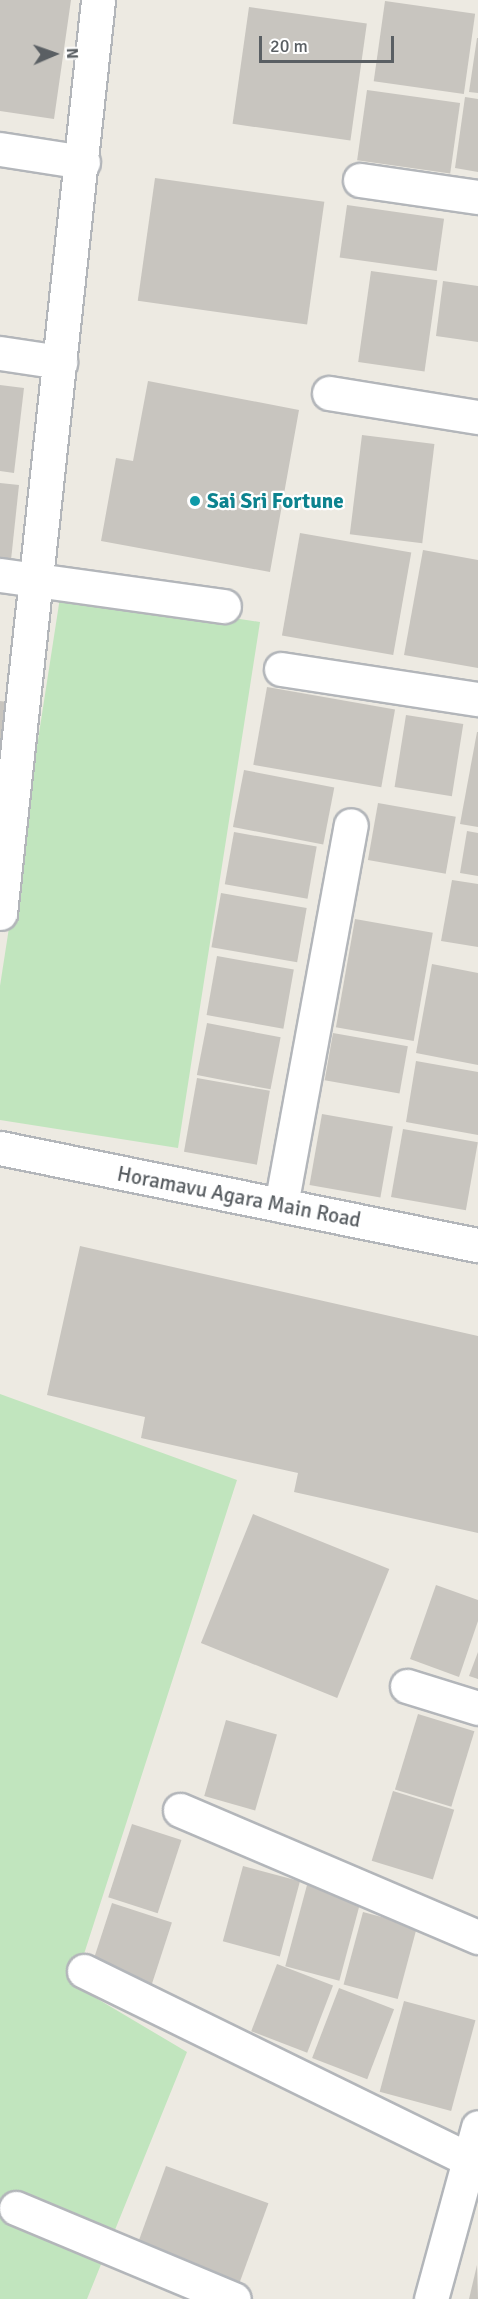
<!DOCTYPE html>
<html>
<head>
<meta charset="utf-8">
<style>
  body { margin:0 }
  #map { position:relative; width:478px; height:2299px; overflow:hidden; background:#edeae2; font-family:Signika,sans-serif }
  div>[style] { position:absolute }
  .green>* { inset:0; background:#c1e5be }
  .building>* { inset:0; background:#c8c5bf; transform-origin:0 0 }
  .roads { filter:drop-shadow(2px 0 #b3b6ba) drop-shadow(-2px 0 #b3b6ba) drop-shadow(0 2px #b3b6ba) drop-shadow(0 -2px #b3b6ba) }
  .minor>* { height:33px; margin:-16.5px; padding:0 16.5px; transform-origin:16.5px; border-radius:16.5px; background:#fff }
  .dots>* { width:16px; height:16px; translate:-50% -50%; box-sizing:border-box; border:3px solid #fff; border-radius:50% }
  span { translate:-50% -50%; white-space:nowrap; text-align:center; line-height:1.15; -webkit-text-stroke:4.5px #fff; paint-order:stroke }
  .culture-label { font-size:21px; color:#0d838f; font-weight:700 }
  .left { translate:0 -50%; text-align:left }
  .street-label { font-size:21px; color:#5a5f63 }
  .north { position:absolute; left:24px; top:24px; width:60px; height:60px; -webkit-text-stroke:4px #fff; paint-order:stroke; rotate:88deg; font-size:16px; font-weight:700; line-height:24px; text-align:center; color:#5a5f63 }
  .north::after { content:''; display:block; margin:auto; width:21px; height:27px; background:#5a5f63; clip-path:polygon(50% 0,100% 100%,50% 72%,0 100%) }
  .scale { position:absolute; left:259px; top:36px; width:135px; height:27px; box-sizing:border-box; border:3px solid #5a5f63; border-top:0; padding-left:8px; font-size:18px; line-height:21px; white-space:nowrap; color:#5a5f63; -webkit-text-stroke:4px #fff; paint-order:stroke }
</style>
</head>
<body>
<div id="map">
  <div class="green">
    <div style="clip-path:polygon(61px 591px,260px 622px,178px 1148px,0 1120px,0 986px)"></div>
    <div style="clip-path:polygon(0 1394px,237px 1480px,74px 1985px,187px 2052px,87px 2299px,0 2299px)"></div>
  </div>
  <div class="building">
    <div style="clip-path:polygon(0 0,71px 0,54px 119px,0 111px)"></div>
    <div style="left:385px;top:1px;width:91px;height:81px;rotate:8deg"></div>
    <div style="left:249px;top:7px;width:119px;height:118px;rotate:8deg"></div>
    <div style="clip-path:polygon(477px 38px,478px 38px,478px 93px,469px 92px)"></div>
    <div style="left:367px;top:90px;width:94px;height:71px;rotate:8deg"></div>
    <div style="clip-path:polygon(465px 97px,478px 99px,478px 172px,455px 168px)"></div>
    <div style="left:155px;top:178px;width:171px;height:124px;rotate:8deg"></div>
    <div style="left:347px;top:205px;width:98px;height:53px;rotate:8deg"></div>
    <div style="left:371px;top:271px;width:67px;height:92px;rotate:8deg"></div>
    <div style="clip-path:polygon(443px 281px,478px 286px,478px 342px,436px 336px)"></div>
    <div style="clip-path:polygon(148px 381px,299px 410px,270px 572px,101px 541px,116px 458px,133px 461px)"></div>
    <div style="clip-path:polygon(0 385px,24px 388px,14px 473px,0 471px)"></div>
    <div style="left:362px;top:435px;width:73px;height:100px;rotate:7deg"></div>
    <div style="clip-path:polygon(0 483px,19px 485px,11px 560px,0 559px)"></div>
    <div style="left:300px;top:533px;width:113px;height:104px;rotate:10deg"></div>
    <div style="clip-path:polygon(423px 550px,478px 560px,478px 668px,404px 655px)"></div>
    <div style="left:267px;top:687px;width:130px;height:79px;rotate:10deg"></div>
    <div style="clip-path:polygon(0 701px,8px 702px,3px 756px,0 755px)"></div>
    <div style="left:406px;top:715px;width:58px;height:73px;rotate:9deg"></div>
    <div style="clip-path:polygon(477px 732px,478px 732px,478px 827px,460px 824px)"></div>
    <div style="left:244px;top:770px;width:92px;height:58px;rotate:11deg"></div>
    <div style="left:378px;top:803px;width:79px;height:58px;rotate:10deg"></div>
    <div style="clip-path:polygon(467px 831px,478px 833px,478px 876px,460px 873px)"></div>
    <div style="left:234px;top:832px;width:84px;height:53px;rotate:10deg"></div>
    <div style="clip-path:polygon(452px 880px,478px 884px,478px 947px,441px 941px)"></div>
    <div style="left:221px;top:893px;width:87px;height:55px;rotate:10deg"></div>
    <div style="left:355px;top:919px;width:79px;height:110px;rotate:10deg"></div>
    <div style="left:217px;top:956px;width:78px;height:60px;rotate:10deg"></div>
    <div style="clip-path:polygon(432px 964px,478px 973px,478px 1065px,416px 1053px)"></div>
    <div style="left:207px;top:1023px;width:75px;height:53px;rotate:11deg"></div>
    <div style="left:333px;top:1033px;width:76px;height:48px;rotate:10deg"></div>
    <div style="clip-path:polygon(416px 1061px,478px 1072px,478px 1135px,406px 1122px)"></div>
    <div style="left:197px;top:1078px;width:74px;height:75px;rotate:10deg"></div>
    <div style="left:322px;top:1114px;width:72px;height:72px;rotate:10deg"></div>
    <div style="left:403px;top:1129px;width:76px;height:69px;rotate:10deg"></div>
    <div style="clip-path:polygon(80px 1246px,478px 1336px,478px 1533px,294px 1492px,298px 1473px,141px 1438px,145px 1417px,47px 1395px)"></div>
    <div style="left:253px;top:1514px;width:147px;height:139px;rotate:22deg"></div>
    <div style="clip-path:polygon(436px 1585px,478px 1600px,478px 1621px,459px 1677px,410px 1659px)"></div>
    <div style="clip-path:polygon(478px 1652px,478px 1679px,469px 1676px)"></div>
    <div style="left:418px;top:1714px;width:59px;height:79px;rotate:17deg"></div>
    <div style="left:226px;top:1720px;width:53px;height:79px;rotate:16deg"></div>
    <div style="left:393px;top:1791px;width:64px;height:73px;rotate:17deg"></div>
    <div style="left:132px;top:1824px;width:52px;height:77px;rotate:18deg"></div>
    <div style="left:243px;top:1866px;width:59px;height:78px;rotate:15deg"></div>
    <div style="left:307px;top:1885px;width:56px;height:84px;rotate:15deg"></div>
    <div style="left:112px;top:1903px;width:63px;height:70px;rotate:18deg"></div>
    <div style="left:363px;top:1912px;width:56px;height:75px;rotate:15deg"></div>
    <div style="left:277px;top:1964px;width:60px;height:72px;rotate:21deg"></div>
    <div style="left:339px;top:1988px;width:59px;height:75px;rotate:21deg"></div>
    <div style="left:404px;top:2001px;width:74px;height:94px;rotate:15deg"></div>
    <div style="left:166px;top:2166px;width:109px;height:85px;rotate:20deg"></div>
    <div style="clip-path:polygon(477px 2265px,478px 2299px,469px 2299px)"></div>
  </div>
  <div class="roads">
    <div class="minor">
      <div style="left:0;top:149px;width:84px;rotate:8.9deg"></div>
      <div style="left:360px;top:180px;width:119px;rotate:8.2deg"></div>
      <div style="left:0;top:353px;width:61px;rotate:8.5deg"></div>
      <div style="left:329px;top:393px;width:151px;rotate:9.2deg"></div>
      <div style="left:0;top:575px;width:226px;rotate:7.9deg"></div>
      <div style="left:281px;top:669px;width:199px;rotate:8.7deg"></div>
      <div style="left:0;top:913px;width:918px;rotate:-83.87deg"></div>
      <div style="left:0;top:1148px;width:488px;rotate:11.5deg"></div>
      <div style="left:281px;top:1205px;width:386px;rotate:-79.6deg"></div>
      <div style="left:407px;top:1686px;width:74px;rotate:17.2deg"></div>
      <div style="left:180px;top:1810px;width:324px;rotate:23.1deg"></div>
      <div style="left:84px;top:1971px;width:439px;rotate:26.1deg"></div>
      <div style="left:16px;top:2208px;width:236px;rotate:22.7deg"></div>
      <div style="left:431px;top:2299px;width:178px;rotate:-74.7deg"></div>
    </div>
  </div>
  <div class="dots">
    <div style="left:195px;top:501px;background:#0f9aa8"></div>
  </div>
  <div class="culture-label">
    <span class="left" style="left:207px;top:501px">Sai Sri Fortune</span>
  </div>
  <div class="street-label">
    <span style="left:239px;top:1197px;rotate:11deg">Horamavu Agara Main Road</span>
  </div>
  <div class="north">N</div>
  <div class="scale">20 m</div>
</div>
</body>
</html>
